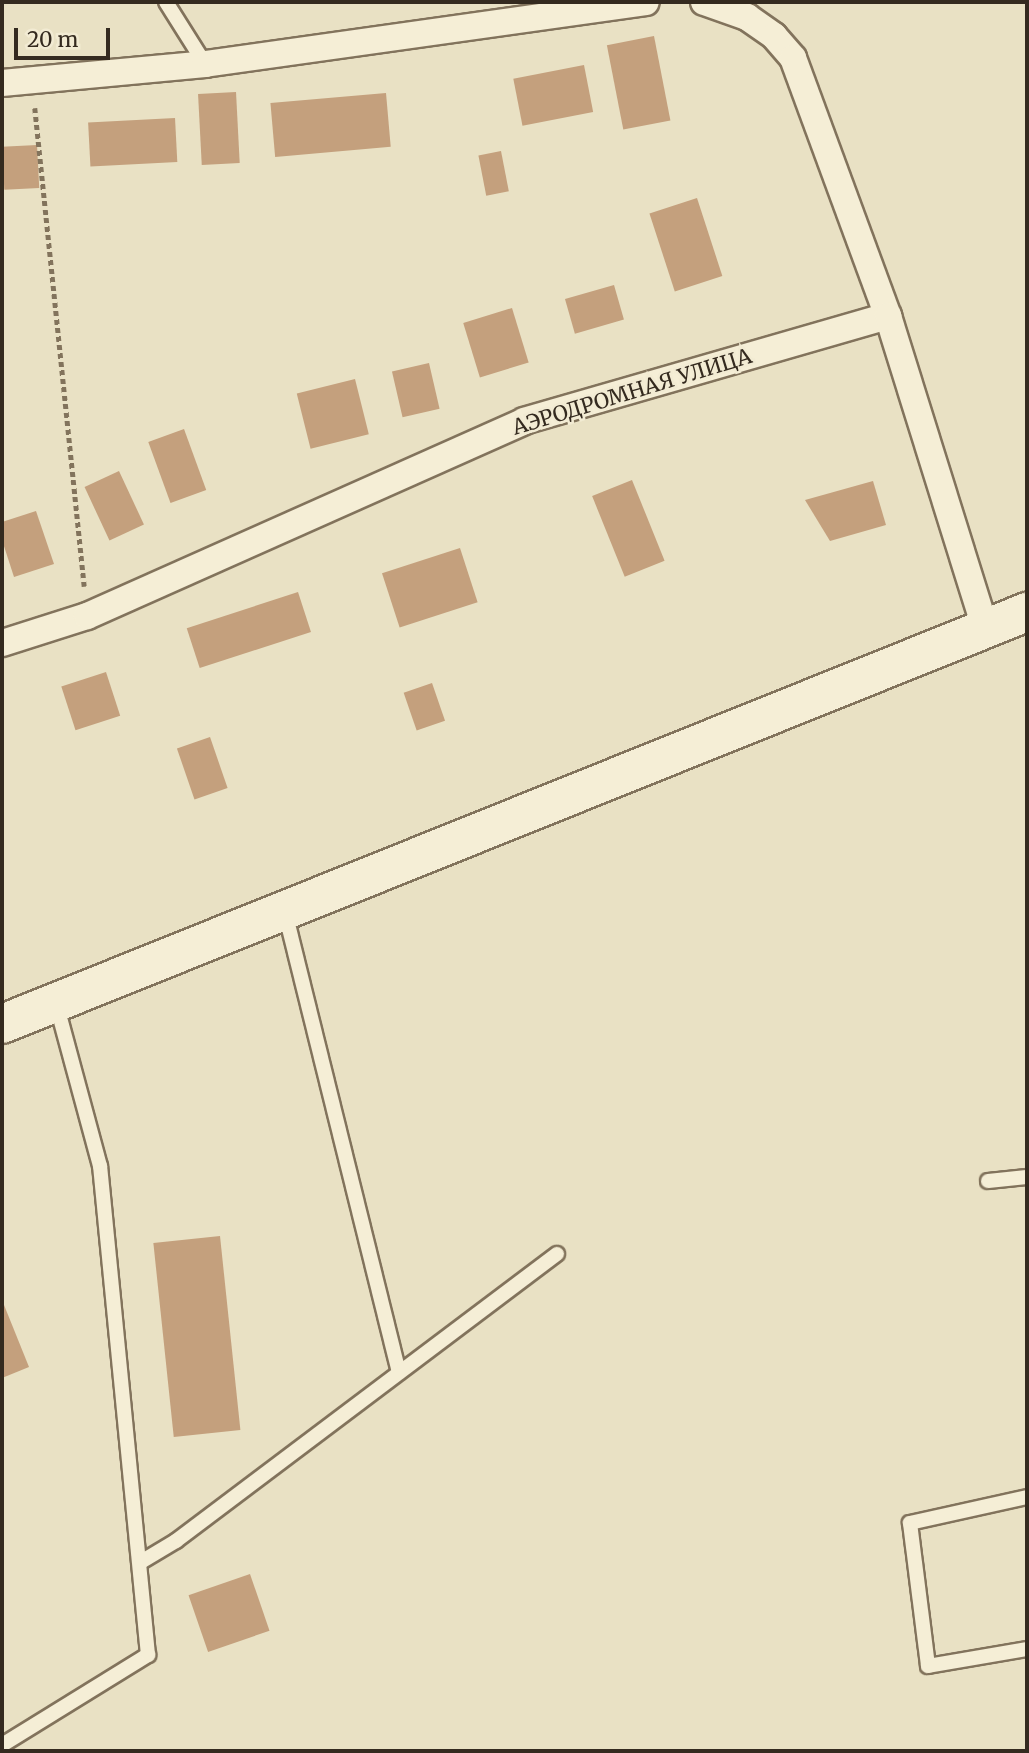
<!DOCTYPE html>
<html>
<head>
<meta charset="utf-8">
<style>
  body { margin:0 }
  #map { position:relative; width:1029px; height:1753px; overflow:hidden; background:#e9e1c4; font-family:Merriweather,serif }
  div>[style] { position:absolute }
  .building>* { inset:0; background:#c4a07d; transform-origin:0 0 }
  .path>* { height:4.5px; margin-top:-2.25px; transform-origin:0; background:repeating-linear-gradient(90deg,#82735c 0 5px,transparent 0 8.5px) }
  .roads { filter:drop-shadow(2px 0 #82735c) drop-shadow(-2px 0 #82735c) drop-shadow(0 2px #82735c) drop-shadow(0 -2px #82735c) }
  .service>* { height:14px; margin:-7px; padding:0 7px; transform-origin:7px; border-radius:7px; background:#f5eed6 }
  .minor>* { height:26px; margin:-13px; padding:0 13px; transform-origin:13px; border-radius:13px; background:#f5eed6 }
  .secondary>* { height:38px; margin:-19px; padding:0 19px; transform-origin:19px; border-radius:19px; background:#f5eed6 }
  span { translate:-50% -50%; white-space:nowrap; text-align:center; line-height:1.15; -webkit-text-stroke:5px #f2ebd3; paint-order:stroke }
  .street-label { font-size:21px; color:#342a1f }
  .frame { position:absolute; inset:0; border:4px solid #342a1f; pointer-events:none }
  .scale { position:absolute; left:14px; top:28px; width:96px; height:32px; box-sizing:border-box; border:4px solid #342a1f; border-top:0; padding-left:9px; font-size:21px; line-height:24px; white-space:nowrap; color:#342a1f; -webkit-text-stroke:5px #f2ebd3; paint-order:stroke }
</style>
</head>
<body>
<div id="map">
  <div class="building">
    <div style="left:654px;top:36px;width:86px;height:48px;rotate:79deg"></div>
    <div style="left:584px;top:65px;width:48px;height:72px;rotate:79deg"></div>
    <div style="left:236px;top:92px;width:71px;height:38px;rotate:87deg"></div>
    <div style="left:386px;top:93px;width:54px;height:116px;rotate:85deg"></div>
    <div style="left:175px;top:118px;width:44px;height:87px;rotate:87deg"></div>
    <div style="left:37px;top:145px;width:43px;height:35px;rotate:87deg"></div>
    <div style="left:501px;top:151px;width:41px;height:23px;rotate:79deg"></div>
    <div style="left:697px;top:198px;width:82px;height:50px;rotate:72deg"></div>
    <div style="left:614px;top:285px;width:36px;height:51px;rotate:74deg"></div>
    <div style="left:512px;top:308px;width:57px;height:51px;rotate:73deg"></div>
    <div style="left:429px;top:363px;width:47px;height:38px;rotate:77deg"></div>
    <div style="left:355px;top:379px;width:57px;height:60px;rotate:76deg"></div>
    <div style="left:184px;top:429px;width:65px;height:38px;rotate:70deg"></div>
    <div style="left:119px;top:471px;width:59px;height:38px;rotate:65deg"></div>
    <div style="left:632px;top:480px;width:87px;height:43px;rotate:68deg"></div>
    <div style="clip-path:polygon(873px 481px,886px 525px,830px 541px,805px 500px)"></div>
    <div style="clip-path:polygon(36px 511px,54px 564px,14px 577px,2px 540px,2px 522px)"></div>
    <div style="left:460px;top:548px;width:57px;height:82px;rotate:72deg"></div>
    <div style="left:298px;top:592px;width:42px;height:117px;rotate:72deg"></div>
    <div style="left:106px;top:672px;width:46px;height:47px;rotate:72deg"></div>
    <div style="left:432px;top:683px;width:40px;height:30px;rotate:71deg"></div>
    <div style="left:210px;top:737px;width:54px;height:35px;rotate:71deg"></div>
    <div style="left:220px;top:1236px;width:195px;height:67px;rotate:84deg"></div>
    <div style="clip-path:polygon(2px 1300px,29px 1367px,2px 1378px)"></div>
    <div style="left:250px;top:1574px;width:60px;height:65px;rotate:71deg"></div>
  </div>
  <div class="path">
    <div style="left:35px;top:108px;width:481px;rotate:84.1deg"></div>
  </div>
  <div class="roads">
    <div class="service">
      <div style="left:166px;top:2px;width:73px;rotate:57.8deg"></div>
      <div style="left:285px;top:912px;width:474px;rotate:76.1deg"></div>
      <div style="left:988px;top:1181px;width:39px;rotate:-6deg"></div>
      <div style="left:1027px;top:1497px;width:120px;rotate:167.5deg"></div>
      <div style="left:910px;top:1523px;width:144px;rotate:82.8deg"></div>
      <div style="left:928px;top:1666px;width:100px;rotate:-9.7deg"></div>
      <div style="left:141px;top:1562px;width:41px;rotate:-31deg"></div>
      <div style="left:176px;top:1541px;width:477px;rotate:-37deg"></div>
      <div style="left:2px;top:1745px;width:172px;rotate:-31.7deg"></div>
      <div style="left:148px;top:1655px;width:491px;rotate:-95.6deg"></div>
      <div style="left:100px;top:1166px;width:169px;rotate:-105.1deg"></div>
    </div>
    <div class="minor">
      <div style="left:704px;top:2px;width:46px;rotate:19.2deg"></div>
      <div style="left:747px;top:17px;width:33px;rotate:35deg"></div>
      <div style="left:774px;top:36px;width:29px;rotate:49deg"></div>
      <div style="left:793px;top:58px;width:275px;rotate:69.8deg"></div>
      <div style="left:2px;top:83px;width:204px;rotate:-5.3deg"></div>
      <div style="left:205px;top:64px;width:445px;rotate:-8deg"></div>
      <div style="left:2px;top:643px;width:89px;rotate:-17.6deg"></div>
      <div style="left:87px;top:616px;width:479px;rotate:-24deg"></div>
      <div style="left:524px;top:421px;width:379px;rotate:-16.1deg"></div>
      <div style="left:888px;top:316px;width:329px;rotate:72.7deg"></div>
    </div>
    <div class="secondary">
      <div style="left:2px;top:1024px;width:1105px;rotate:-21.9deg"></div>
    </div>
  </div>
  <div class="street-label">
    <span style="left:632px;top:392px;rotate:-17deg">АЭРОДРОМНАЯ УЛИЦА</span>
  </div>
  <div class="frame"></div>
  <div class="scale">20 m</div>
</div>
</body>
</html>
